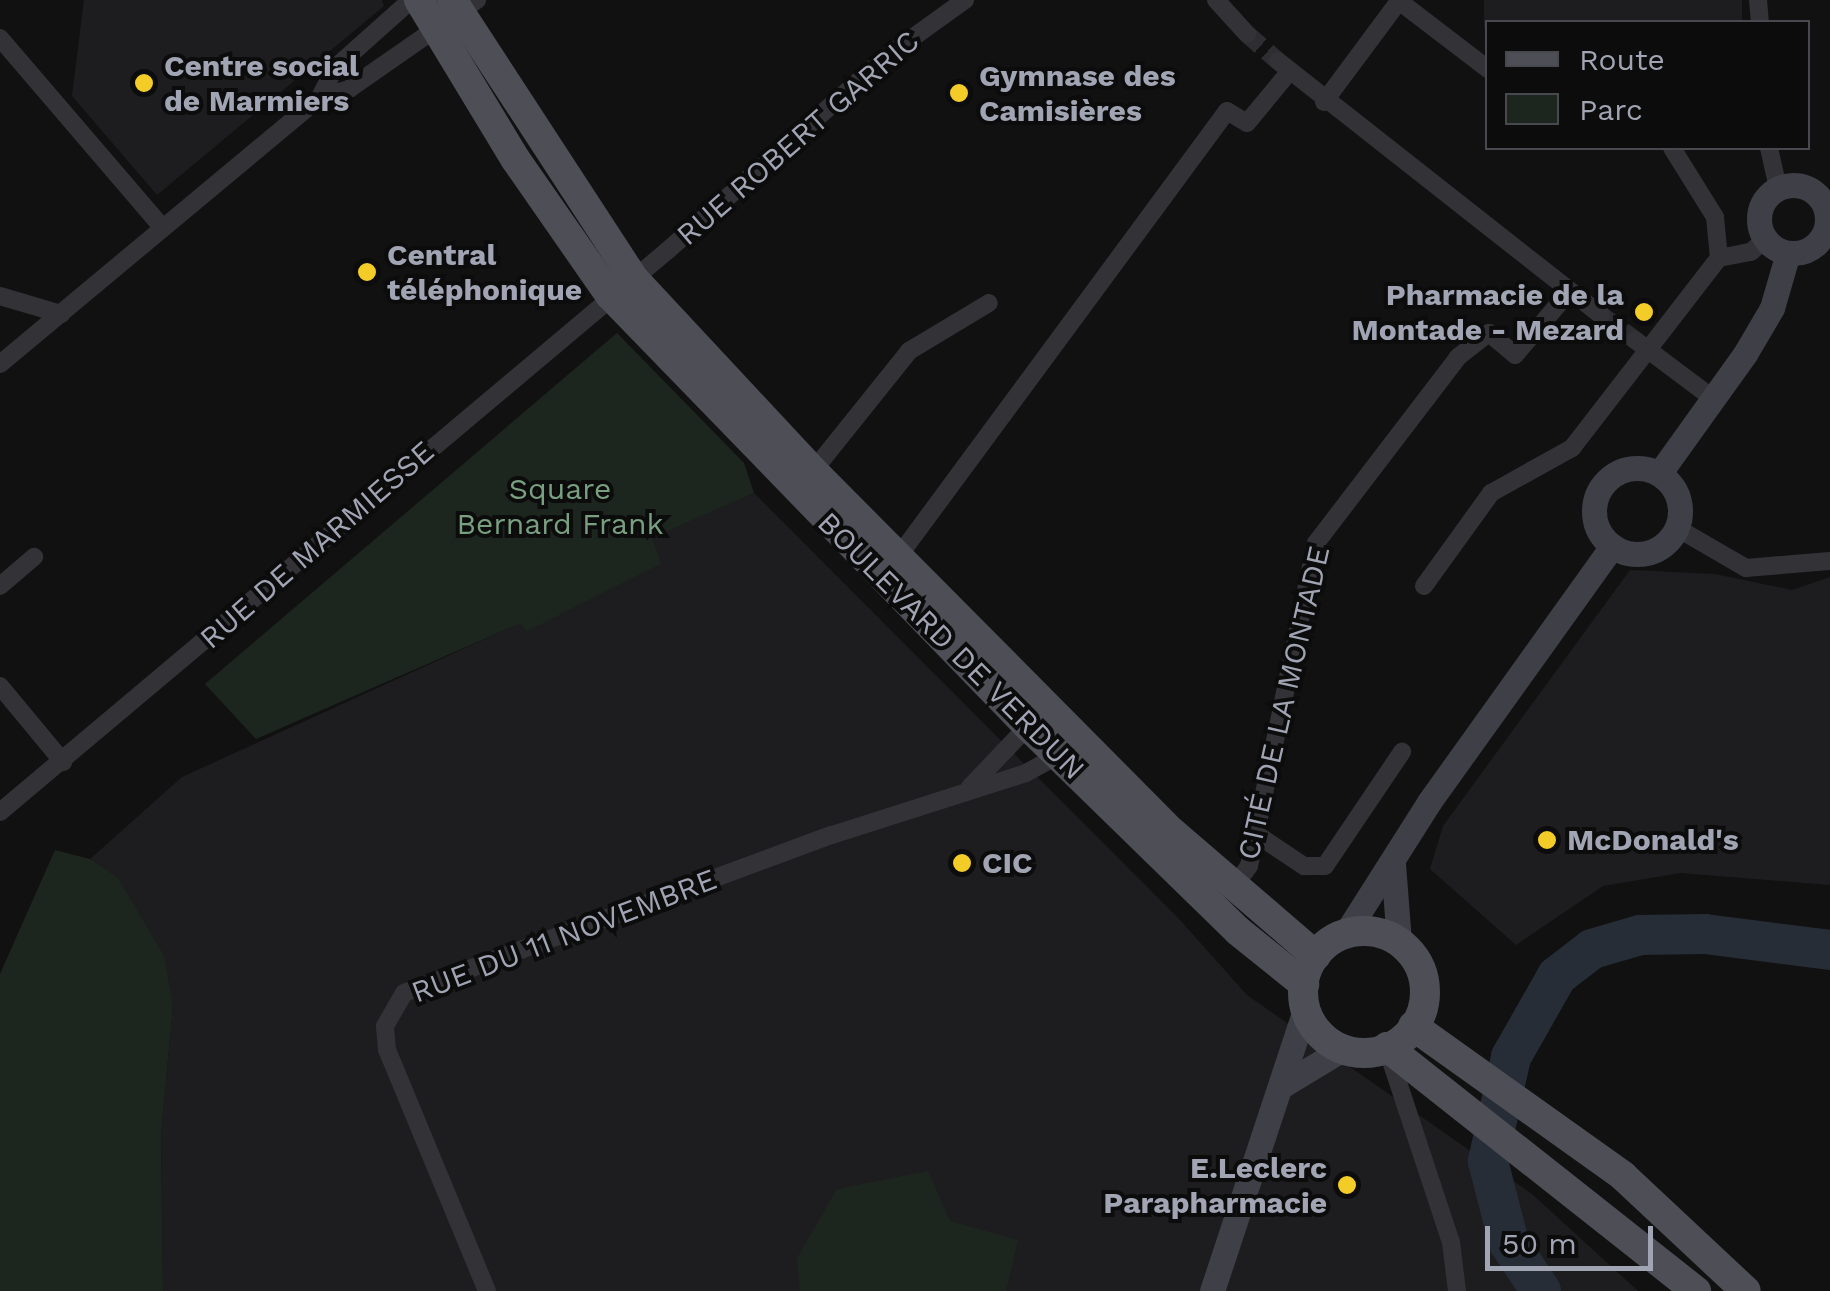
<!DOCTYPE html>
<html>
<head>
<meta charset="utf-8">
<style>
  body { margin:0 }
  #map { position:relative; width:1830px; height:1291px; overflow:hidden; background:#111112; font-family:"Work Sans",sans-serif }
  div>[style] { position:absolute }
  .built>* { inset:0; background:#1d1d1f; transform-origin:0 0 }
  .green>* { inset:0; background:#1d251f }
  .river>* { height:40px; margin:-20px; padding:0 20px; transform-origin:20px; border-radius:20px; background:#272d36 }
  .street-tunnel>* { height:18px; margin-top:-9px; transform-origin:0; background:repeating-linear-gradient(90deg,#2e2e32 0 18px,transparent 0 27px) }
  .street>* { height:18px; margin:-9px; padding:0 9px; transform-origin:9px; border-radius:9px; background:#323237 }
  .secondary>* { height:25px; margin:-12.5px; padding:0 12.5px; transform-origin:12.5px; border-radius:12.5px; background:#3f4047 }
  .secondary>.ring { margin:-12.5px; padding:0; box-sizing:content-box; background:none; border:25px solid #3f4047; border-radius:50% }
  .primary>* { height:30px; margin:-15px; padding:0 15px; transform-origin:15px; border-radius:15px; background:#4d4e56 }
  .primary>.ring { margin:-15px; padding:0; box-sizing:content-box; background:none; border:30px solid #4d4e56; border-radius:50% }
  .dots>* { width:28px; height:28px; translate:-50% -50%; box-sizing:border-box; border:5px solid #0c0c0d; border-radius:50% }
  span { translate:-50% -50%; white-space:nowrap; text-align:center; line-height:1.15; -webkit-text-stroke:8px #0c0c0d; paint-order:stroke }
  .poi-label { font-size:30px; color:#a1a4b3; font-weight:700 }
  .left { translate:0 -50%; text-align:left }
  .right { translate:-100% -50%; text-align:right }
  .street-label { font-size:30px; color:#a1a4b3 }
  .park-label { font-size:30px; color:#789f80 }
  .legend { position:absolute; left:1485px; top:20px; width:325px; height:130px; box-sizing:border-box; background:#0c0c0d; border:2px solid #48494f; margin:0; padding:12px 18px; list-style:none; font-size:30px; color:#a1a4b3 }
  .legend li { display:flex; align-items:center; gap:20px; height:50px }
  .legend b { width:50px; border:2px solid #48494f }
  .scale { position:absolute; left:1485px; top:1226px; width:168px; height:45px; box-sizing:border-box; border:5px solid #a1a4b3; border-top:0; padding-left:12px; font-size:30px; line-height:35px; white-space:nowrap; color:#a1a4b3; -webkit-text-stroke:8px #0c0c0d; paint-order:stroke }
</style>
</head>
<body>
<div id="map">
  <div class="built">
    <div style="clip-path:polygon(84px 0,382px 0,384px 6px,157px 195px,72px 96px)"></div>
    <div style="left:1484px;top:0;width:258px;height:29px"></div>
    <div style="clip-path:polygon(754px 493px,1180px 920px,1247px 995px,1532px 1194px,1638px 1291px,163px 1291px,161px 1135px,173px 1006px,90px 859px,182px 777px,522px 622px,526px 632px,660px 564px,651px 538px)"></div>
    <div style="clip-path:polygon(1630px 570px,1715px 574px,1792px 590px,1830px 577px,1830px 885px,1680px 873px,1603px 886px,1516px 945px,1430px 869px,1443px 826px)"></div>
  </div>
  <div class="green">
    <div style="clip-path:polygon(617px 333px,744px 463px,754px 493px,652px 538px,661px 564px,526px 632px,521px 623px,256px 739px,205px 684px)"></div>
    <div style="clip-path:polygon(55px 850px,90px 859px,118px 878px,164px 956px,173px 1006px,161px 1135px,163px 1291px,0 1291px,0 974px)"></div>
    <div style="clip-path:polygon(928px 1171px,950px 1221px,1018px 1240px,1006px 1291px,800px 1291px,797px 1258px,837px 1189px)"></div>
  </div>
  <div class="river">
    <div style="left:1541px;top:1291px;width:58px;rotate:-123.7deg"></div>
    <div style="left:1509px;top:1243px;width:85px;rotate:-104.4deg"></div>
    <div style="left:1488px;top:1161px;width:107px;rotate:-77.5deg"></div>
    <div style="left:1511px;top:1057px;width:93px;rotate:-60.4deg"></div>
    <div style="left:1557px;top:976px;width:44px;rotate:-37.6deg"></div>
    <div style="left:1592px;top:949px;width:50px;rotate:-16.3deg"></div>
    <div style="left:1640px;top:935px;width:65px;rotate:-0.9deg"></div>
    <div style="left:1705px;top:934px;width:126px;rotate:7.3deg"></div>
  </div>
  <div class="street-tunnel">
    <div style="left:1247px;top:34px;width:41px;rotate:41.1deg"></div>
    <div style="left:1601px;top:315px;width:42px;rotate:36.3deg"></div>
  </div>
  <div class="street">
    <div style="left:1216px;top:0;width:46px;rotate:47.6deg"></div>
    <div style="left:1758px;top:0;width:22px;rotate:85deg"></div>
    <div style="left:0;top:38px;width:250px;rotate:49.4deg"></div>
    <div style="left:1278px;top:61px;width:411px;rotate:38.2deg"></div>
    <div style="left:320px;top:97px;width:30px;rotate:-15deg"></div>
    <div style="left:349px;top:89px;width:156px;rotate:-34.8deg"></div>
    <div style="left:1324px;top:102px;width:126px;rotate:-53.4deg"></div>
    <div style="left:1399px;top:1px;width:112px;rotate:37.4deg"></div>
    <div style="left:1769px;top:148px;width:41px;rotate:77.3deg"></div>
    <div style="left:1719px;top:258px;width:33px;rotate:-11deg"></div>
    <div style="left:1751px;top:252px;width:19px;rotate:-43deg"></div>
    <div style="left:0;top:296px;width:64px;rotate:16.4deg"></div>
    <div style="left:1635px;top:340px;width:95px;rotate:36.9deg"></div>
    <div style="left:0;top:364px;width:417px;rotate:-39.8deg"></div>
    <div style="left:320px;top:97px;width:33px;rotate:-63deg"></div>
    <div style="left:335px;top:68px;width:102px;rotate:-41.8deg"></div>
    <div style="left:813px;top:471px;width:154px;rotate:-51.3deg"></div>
    <div style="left:909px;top:351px;width:93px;rotate:-31deg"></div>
    <div style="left:1677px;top:528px;width:80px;rotate:30.1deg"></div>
    <div style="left:1746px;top:568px;width:84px;rotate:-4.8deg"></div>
    <div style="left:898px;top:557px;width:554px;rotate:-53.58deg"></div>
    <div style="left:1227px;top:111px;width:23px;rotate:31deg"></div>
    <div style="left:1247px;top:123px;width:67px;rotate:-50.4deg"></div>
    <div style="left:0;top:586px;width:45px;rotate:-40.5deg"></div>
    <div style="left:1424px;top:586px;width:115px;rotate:-54.2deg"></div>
    <div style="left:1491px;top:493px;width:93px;rotate:-29.1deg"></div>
    <div style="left:1572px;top:448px;width:240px;rotate:-52.3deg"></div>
    <div style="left:1719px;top:258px;width:41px;rotate:-95.6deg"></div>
    <div style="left:1715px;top:217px;width:81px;rotate:-121.9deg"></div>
    <div style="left:0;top:686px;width:99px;rotate:50.3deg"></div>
    <div style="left:970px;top:787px;width:84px;rotate:-46.4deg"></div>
    <div style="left:0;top:812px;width:872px;rotate:-40.07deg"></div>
    <div style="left:667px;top:251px;width:289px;rotate:-41.6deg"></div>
    <div style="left:883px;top:59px;width:101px;rotate:-35.7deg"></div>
    <div style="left:1256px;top:834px;width:58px;rotate:33.7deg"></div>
    <div style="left:1304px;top:866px;width:21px"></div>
    <div style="left:1325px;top:866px;width:138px;rotate:-56deg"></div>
    <div style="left:1233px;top:888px;width:27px;rotate:-54deg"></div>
    <div style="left:1249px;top:866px;width:330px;rotate:-78.3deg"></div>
    <div style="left:1316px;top:543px;width:234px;rotate:-52.6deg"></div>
    <div style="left:1458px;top:357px;width:39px;rotate:-38deg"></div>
    <div style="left:1489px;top:333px;width:34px;rotate:40deg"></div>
    <div style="left:1515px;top:355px;width:83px;rotate:-49.4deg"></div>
    <div style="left:1388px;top:1052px;width:200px;rotate:71.7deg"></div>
    <div style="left:1451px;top:1242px;width:49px;rotate:83deg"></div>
    <div style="left:487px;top:1291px;width:261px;rotate:-112.5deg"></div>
    <div style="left:387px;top:1050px;width:24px;rotate:-95deg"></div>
    <div style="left:385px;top:1026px;width:38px;rotate:-60deg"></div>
    <div style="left:404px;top:993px;width:456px;rotate:-20.3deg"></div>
    <div style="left:832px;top:835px;width:204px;rotate:-17.7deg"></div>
    <div style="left:1026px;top:773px;width:37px;rotate:-29deg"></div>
  </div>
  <div class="secondary">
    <div class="ring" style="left:1759px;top:185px;width:43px;height:43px"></div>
    <div class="ring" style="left:1594px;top:468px;width:61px;height:61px"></div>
    <div style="left:1659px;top:474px;width:148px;rotate:-54.4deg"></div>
    <div style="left:1745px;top:354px;width:53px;rotate:-59.6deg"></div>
    <div style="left:1772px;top:308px;width:57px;rotate:-73.8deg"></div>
    <div style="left:1393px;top:864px;width:78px;rotate:85.6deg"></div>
    <div style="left:1346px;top:933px;width:155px;rotate:-57.6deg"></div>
    <div style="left:1429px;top:802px;width:315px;rotate:-54.4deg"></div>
    <div style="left:1283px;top:1085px;width:68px;rotate:-31.1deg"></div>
    <div style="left:1212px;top:1291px;width:296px;rotate:-71.7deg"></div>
  </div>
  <div class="primary">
    <div style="left:419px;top:0;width:187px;rotate:58.8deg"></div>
    <div style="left:516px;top:160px;width:165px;rotate:55.2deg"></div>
    <div style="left:610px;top:295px;width:600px;rotate:45.88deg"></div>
    <div style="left:1028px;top:726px;width:293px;rotate:44.3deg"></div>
    <div style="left:1238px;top:931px;width:85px;rotate:38.8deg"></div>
    <div style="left:452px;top:0;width:333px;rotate:56.9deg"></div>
    <div style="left:634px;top:279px;width:270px;rotate:47deg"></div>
    <div style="left:818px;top:476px;width:493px;rotate:45.2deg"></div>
    <div style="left:1165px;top:826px;width:199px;rotate:40.7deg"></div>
    <div class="ring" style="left:1303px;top:931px;width:92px;height:92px"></div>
    <div style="left:1413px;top:1026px;width:258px;rotate:35.5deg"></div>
    <div style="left:1623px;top:1176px;width:168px;rotate:43.1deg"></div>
    <div style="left:1387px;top:1047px;width:394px;rotate:38.3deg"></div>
  </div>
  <div class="dots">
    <div style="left:144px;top:83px;background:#f4cc27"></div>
    <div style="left:959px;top:93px;background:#f4cc27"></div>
    <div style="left:367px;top:272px;background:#f4cc27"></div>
    <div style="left:1644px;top:312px;background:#f4cc27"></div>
    <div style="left:1547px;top:840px;background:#f4cc27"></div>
    <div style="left:962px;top:863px;background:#f4cc27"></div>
    <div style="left:1347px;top:1185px;background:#f4cc27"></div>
  </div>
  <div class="poi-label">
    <span class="left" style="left:164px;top:83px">Centre social<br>de Marmiers</span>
    <span class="left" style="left:979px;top:93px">Gymnase des<br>Camisières</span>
    <span class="left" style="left:387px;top:272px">Central<br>téléphonique</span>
    <span class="right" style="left:1624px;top:312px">Pharmacie de la<br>Montade - Mezard</span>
    <span class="left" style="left:1567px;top:840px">McDonald's</span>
    <span class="left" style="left:982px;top:863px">CIC</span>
    <span class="right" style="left:1327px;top:1185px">E.Leclerc<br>Parapharmacie</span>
  </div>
  <div class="street-label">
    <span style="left:798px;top:138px;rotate:-41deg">RUE ROBERT GARRIC</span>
    <span style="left:317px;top:545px;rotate:-41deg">RUE DE MARMIESSE</span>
    <span style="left:951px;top:646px;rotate:45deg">BOULEVARD DE VERDUN</span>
    <span style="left:1284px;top:703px;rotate:-77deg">CITÉ DE LA MONTADE</span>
    <span style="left:564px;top:936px;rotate:-21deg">RUE DU 11 NOVEMBRE</span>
  </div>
  <div class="park-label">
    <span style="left:560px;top:506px">Square<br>Bernard Frank</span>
  </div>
  <ul class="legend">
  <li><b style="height:12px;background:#4d4e56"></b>Route</li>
  <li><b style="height:28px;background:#1d251f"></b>Parc</li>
  </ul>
  <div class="scale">50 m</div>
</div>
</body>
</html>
